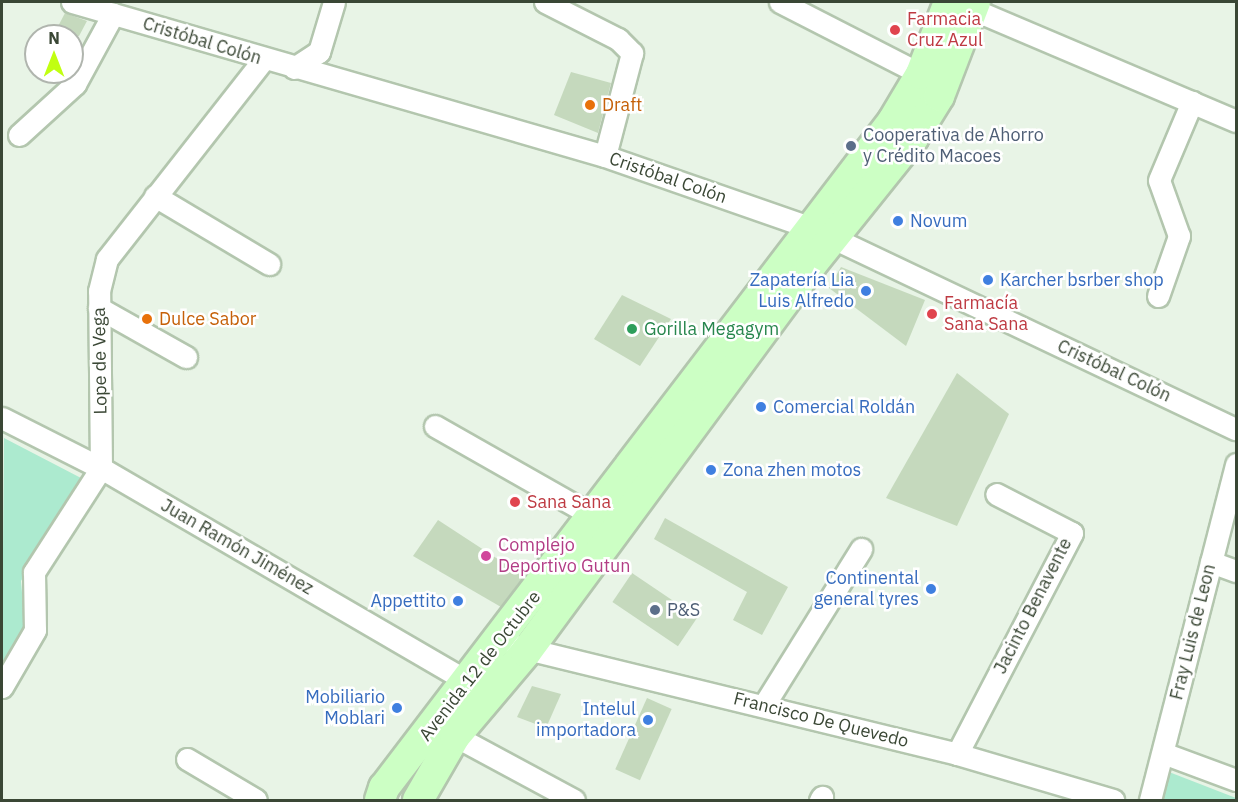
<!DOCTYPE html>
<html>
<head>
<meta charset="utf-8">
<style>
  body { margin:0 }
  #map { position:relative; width:1238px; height:802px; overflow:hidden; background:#e8f4e6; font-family:"IBM Plex Sans",sans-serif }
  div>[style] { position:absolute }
  .green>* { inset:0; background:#aceacf }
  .building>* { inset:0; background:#c5d9bd; transform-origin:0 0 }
  .roads { filter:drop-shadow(2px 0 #b3c6ae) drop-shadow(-2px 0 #b3c6ae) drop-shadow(0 2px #b3c6ae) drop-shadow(0 -2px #b3c6ae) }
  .street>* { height:21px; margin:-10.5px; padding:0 10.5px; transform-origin:10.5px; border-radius:10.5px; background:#fff }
  .secondary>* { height:30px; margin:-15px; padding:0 15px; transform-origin:15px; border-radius:15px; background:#ccffc4 }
  .dots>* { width:16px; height:16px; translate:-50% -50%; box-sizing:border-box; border:3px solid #fff; border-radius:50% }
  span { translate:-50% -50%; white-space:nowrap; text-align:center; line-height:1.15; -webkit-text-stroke:5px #fff; paint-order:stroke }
  .health-label { font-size:18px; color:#be3a42 }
  .left { translate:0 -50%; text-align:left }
  .street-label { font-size:18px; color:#3a4735 }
  .food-label { font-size:18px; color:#c56008 }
  .service-label { font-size:18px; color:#4e5e75 }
  .shop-label { font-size:18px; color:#366cbe }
  .right { translate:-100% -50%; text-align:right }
  .leisure-label { font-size:18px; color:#27864d }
  .hotel-label { font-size:18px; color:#b23c85 }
  .frame { position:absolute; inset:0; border:3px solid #3a4735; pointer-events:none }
  .north { position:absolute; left:24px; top:24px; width:60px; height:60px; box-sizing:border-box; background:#fff; border:2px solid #b0b5ae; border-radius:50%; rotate:0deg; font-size:16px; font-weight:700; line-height:24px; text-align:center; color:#3a4735 }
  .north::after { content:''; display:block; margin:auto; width:21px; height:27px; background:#c1ff11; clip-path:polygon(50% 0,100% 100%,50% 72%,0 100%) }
</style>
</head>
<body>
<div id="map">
  <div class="green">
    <div style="clip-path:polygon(4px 438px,81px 478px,21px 581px,25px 627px,2px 666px)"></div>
    <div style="clip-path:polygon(1169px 772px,1236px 798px,1236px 800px,1163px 800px)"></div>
  </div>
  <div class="building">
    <div style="clip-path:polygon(65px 13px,87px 21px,79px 36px,53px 36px)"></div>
    <div style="clip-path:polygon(571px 72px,611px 83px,598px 133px,554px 115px)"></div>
    <div style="clip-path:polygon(841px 267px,925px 300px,906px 346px,829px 288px)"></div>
    <div style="clip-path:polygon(622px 295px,671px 319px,640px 366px,594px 339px)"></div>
    <div style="clip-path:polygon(957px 373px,1009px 414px,957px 526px,886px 498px)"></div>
    <div style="clip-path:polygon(665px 518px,788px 587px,762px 635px,733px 620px,747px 592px,654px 539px)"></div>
    <div style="clip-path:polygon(438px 520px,524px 576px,501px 607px,413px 556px)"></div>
    <div style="left:632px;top:573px;width:79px;height:35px;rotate:34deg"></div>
    <div style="clip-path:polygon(532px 686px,561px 694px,546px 728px,517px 717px)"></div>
    <div style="left:647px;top:698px;width:27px;height:78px;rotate:24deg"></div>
  </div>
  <div class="roads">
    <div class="street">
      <div style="left:72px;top:2px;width:555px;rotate:16.12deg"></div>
      <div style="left:605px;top:156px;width:219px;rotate:19.2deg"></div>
      <div style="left:812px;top:228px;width:469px;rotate:25.4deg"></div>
      <div style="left:545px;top:2px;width:82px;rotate:26.9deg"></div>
      <div style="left:618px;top:39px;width:20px;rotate:45deg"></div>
      <div style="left:632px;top:53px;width:106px;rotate:104.7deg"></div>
      <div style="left:780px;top:2px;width:158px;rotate:27.1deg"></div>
      <div style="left:972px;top:9px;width:287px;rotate:23deg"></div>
      <div style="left:294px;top:68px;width:30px;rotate:-33deg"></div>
      <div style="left:319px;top:52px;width:52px;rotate:-73.3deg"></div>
      <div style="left:19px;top:135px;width:76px;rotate:-42.3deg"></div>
      <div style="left:75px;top:84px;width:80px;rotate:-61.5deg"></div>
      <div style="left:155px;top:196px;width:133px;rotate:30.8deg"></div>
      <div style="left:1158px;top:296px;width:64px;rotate:-70.7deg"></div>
      <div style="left:1179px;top:236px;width:59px;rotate:-109.7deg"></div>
      <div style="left:1159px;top:180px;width:85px;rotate:-67.1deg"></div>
      <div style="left:99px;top:308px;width:100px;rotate:29.4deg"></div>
      <div style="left:2px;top:418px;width:111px;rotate:26.8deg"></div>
      <div style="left:101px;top:468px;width:426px;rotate:30.2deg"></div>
      <div style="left:435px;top:426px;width:184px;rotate:29.6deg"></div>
      <div style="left:1211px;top:562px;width:27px;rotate:20deg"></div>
      <div style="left:515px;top:646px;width:455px;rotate:13.7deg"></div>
      <div style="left:957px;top:754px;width:163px;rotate:16.4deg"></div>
      <div style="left:2px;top:687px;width:66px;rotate:-59.9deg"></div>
      <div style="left:35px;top:630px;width:58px;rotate:-91deg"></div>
      <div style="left:34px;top:572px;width:124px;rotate:-57.2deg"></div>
      <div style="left:101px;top:468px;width:177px;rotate:-90.6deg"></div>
      <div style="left:99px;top:291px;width:33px;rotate:-76deg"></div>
      <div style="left:107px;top:259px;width:253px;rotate:-51.9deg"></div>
      <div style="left:764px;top:705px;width:184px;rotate:-58.1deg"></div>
      <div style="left:455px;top:736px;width:135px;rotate:28.3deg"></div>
      <div style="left:1163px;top:753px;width:78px;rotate:20.3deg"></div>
      <div style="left:957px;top:754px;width:249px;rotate:-62.5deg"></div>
      <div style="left:1072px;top:533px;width:85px;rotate:-152.8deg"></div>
      <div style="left:187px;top:759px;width:80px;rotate:30.7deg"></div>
      <div style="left:820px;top:800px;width:4px;rotate:-56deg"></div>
      <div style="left:1150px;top:800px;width:347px;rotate:-75.6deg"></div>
    </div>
    <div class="secondary">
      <div style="left:380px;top:800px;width:13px;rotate:-72deg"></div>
      <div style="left:384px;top:788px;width:839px;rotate:-52.65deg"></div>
      <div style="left:893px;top:121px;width:55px;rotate:-59.2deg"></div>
      <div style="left:921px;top:74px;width:77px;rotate:-68.7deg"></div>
      <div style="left:418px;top:800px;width:74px;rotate:-60deg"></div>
      <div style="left:455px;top:736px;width:110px;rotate:-49.8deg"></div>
      <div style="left:526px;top:652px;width:481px;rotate:-53.6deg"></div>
      <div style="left:811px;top:265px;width:163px;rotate:-51.2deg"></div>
      <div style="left:913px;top:138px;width:49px;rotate:-58.2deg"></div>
      <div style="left:939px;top:96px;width:101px;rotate:-69deg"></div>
    </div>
  </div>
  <div class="dots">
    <div style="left:895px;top:30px;background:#e0444e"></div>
    <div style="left:590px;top:105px;background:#e8710a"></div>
    <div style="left:851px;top:146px;background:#5c6f8a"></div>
    <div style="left:898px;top:221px;background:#3f7fe0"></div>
    <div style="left:988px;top:280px;background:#3f7fe0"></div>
    <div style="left:866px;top:291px;background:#3f7fe0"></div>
    <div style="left:932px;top:314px;background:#e0444e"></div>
    <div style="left:147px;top:319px;background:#e8710a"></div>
    <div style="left:632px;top:329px;background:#2e9e5b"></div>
    <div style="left:761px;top:407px;background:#3f7fe0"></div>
    <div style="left:711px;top:470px;background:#3f7fe0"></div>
    <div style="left:515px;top:502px;background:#e0444e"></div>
    <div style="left:486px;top:556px;background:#d1479c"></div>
    <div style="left:931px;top:589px;background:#3f7fe0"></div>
    <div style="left:458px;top:601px;background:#3f7fe0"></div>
    <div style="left:655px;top:610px;background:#5c6f8a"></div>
    <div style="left:397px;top:708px;background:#3f7fe0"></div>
    <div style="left:648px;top:720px;background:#3f7fe0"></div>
  </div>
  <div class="health-label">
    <span class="left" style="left:907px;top:30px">Farmacia<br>Cruz Azul</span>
    <span class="left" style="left:944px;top:314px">Farmacía<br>Sana Sana</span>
    <span class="left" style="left:527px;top:502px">Sana Sana</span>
  </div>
  <div class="street-label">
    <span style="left:202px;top:41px;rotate:17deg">Cristóbal Colón</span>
    <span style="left:668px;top:178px;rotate:19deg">Cristóbal Colón</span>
    <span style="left:100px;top:361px;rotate:-91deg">Lope de Vega</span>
    <span style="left:1114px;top:371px;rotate:25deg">Cristóbal Colón</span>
    <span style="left:237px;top:547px;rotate:30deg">Juan Ramón Jiménez</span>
    <span style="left:1033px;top:606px;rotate:-63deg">Jacinto Benavente</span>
    <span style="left:1193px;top:632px;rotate:-76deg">Fray Luis de Leon</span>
    <span style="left:480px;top:666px;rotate:-52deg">Avenida 12 de Octubre</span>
    <span style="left:821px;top:720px;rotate:14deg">Francisco De Quevedo</span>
  </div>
  <div class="food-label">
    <span class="left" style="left:602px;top:105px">Draft</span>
    <span class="left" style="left:159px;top:319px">Dulce Sabor</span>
  </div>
  <div class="service-label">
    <span class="left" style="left:863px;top:146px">Cooperativa de Ahorro<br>y Crédito Macoes</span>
    <span class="left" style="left:667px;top:610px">P&amp;S</span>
  </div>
  <div class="shop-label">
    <span class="left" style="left:910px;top:221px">Novum</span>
    <span class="left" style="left:1000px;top:280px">Karcher bsrber shop</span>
    <span class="right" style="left:854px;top:291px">Zapatería Lia<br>Luis Alfredo</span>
    <span class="left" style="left:773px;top:407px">Comercial Roldán</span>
    <span class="left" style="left:723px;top:470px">Zona zhen motos</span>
    <span class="right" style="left:919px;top:589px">Continental<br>general tyres</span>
    <span class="right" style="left:446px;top:601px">Appettito</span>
    <span class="right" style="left:385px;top:708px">Mobiliario<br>Moblari</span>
    <span class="right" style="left:636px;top:720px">Intelul<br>importadora</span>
  </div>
  <div class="leisure-label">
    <span class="left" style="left:644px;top:329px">Gorilla Megagym</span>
  </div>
  <div class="hotel-label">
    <span class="left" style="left:498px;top:556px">Complejo<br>Deportivo Gutun</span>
  </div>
  <div class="frame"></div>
  <div class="north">N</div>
</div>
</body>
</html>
